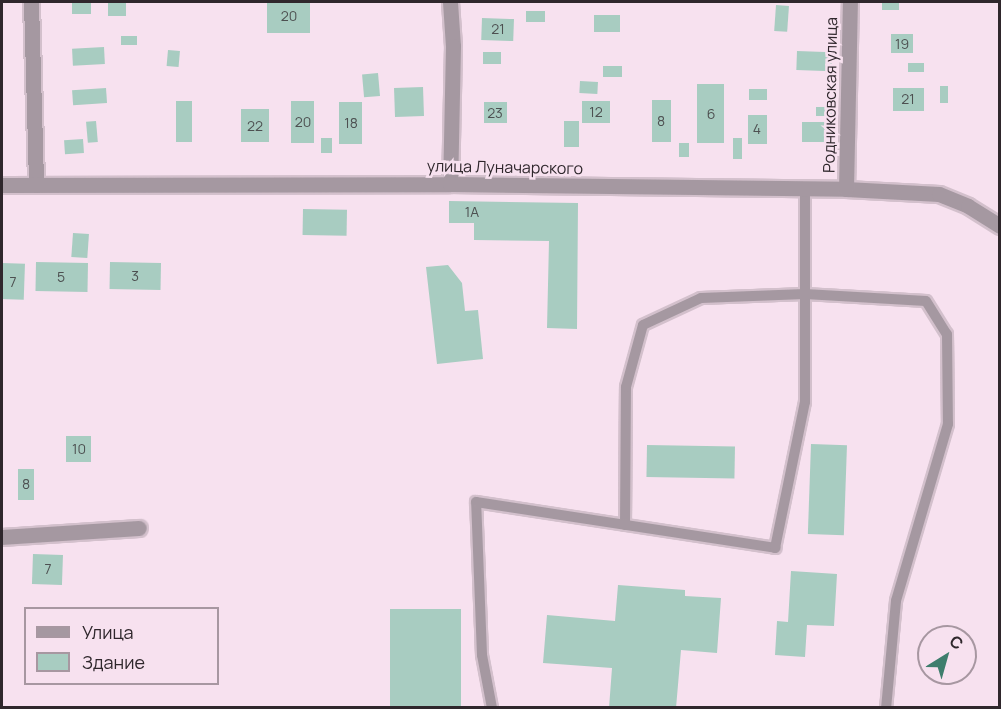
<!DOCTYPE html>
<html>
<head>
<meta charset="utf-8">
<style>
  body { margin:0 }
  #map { position:relative; width:1001px; height:709px; overflow:hidden; background:#f7e1ef; font-family:Manrope,sans-serif }
  div>[style] { position:absolute }
  .building>* { inset:0; background:#a8ccc1; transform-origin:0 0 }
  .roads { filter:drop-shadow(2px 0 #d3c0cc) drop-shadow(-2px 0 #d3c0cc) drop-shadow(0 2px #d3c0cc) drop-shadow(0 -2px #d3c0cc) }
  .lane>* { height:10px; margin:-5px; padding:0 5px; transform-origin:5px; border-radius:5px; background:#a598a1 }
  .street>* { height:15px; margin:-7.5px; padding:0 7.5px; transform-origin:7.5px; border-radius:7.5px; background:#a598a1 }
  span { translate:-50% -50%; white-space:nowrap; text-align:center; line-height:1.15; -webkit-text-stroke:5px #f7e1ef; paint-order:stroke }
  .number-label { font-size:14px; color:#4d5051 }
  .number-label span { -webkit-text-stroke-width:0 }
  .street-label { font-size:16px; color:#2f272c }
  .frame { position:absolute; inset:0; border:3px solid #2f272c; pointer-events:none }
  .legend { position:absolute; left:24px; top:607px; width:195px; height:78px; box-sizing:border-box; background:#f7e1ef; border:2px solid #a797a1; margin:0; padding:8px 10px; list-style:none; font-size:18px; color:#2f272c }
  .legend li { display:flex; align-items:center; gap:12px; height:30px }
  .legend b { width:30px; border:2px solid #a797a1 }
  .north { position:absolute; left:917px; top:625px; width:60px; height:60px; box-sizing:border-box; background:#f7e1ef; border:2px solid #a797a1; border-radius:50%; rotate:37deg; font-size:16px; font-weight:700; line-height:24px; text-align:center; color:#2f272c }
  .north::after { content:''; display:block; margin:auto; width:21px; height:27px; background:#3e7e6d; clip-path:polygon(50% 0,100% 100%,50% 72%,0 100%) }
</style>
</head>
<body>
<div id="map">
  <div class="building">
    <div style="left:72px;top:2px;width:19px;height:12px"></div>
    <div style="left:108px;top:2px;width:18px;height:14px"></div>
    <div style="left:267px;top:2px;width:43px;height:31px"></div>
    <div style="left:882px;top:2px;width:17px;height:8px"></div>
    <div style="left:776px;top:5px;width:13px;height:26px;rotate:4deg"></div>
    <div style="left:526px;top:11px;width:19px;height:11px"></div>
    <div style="left:594px;top:15px;width:26px;height:17px"></div>
    <div style="left:482px;top:18px;width:32px;height:22px;rotate:2deg"></div>
    <div style="left:891px;top:34px;width:22px;height:19px"></div>
    <div style="left:121px;top:36px;width:16px;height:9px"></div>
    <div style="left:104px;top:47px;width:17px;height:32px;rotate:87deg"></div>
    <div style="left:168px;top:50px;width:12px;height:16px;rotate:5deg"></div>
    <div style="left:797px;top:51px;width:35px;height:19px;rotate:2deg"></div>
    <div style="left:483px;top:52px;width:18px;height:12px"></div>
    <div style="left:908px;top:63px;width:16px;height:9px"></div>
    <div style="left:603px;top:66px;width:19px;height:11px"></div>
    <div style="left:378px;top:73px;width:23px;height:16px;rotate:85deg"></div>
    <div style="left:580px;top:81px;width:18px;height:12px;rotate:3deg"></div>
    <div style="left:697px;top:84px;width:27px;height:59px"></div>
    <div style="left:940px;top:86px;width:8px;height:17px"></div>
    <div style="left:423px;top:87px;width:29px;height:29px;rotate:88deg"></div>
    <div style="left:106px;top:88px;width:15px;height:34px;rotate:86deg"></div>
    <div style="left:893px;top:88px;width:31px;height:23px"></div>
    <div style="left:749px;top:89px;width:18px;height:11px"></div>
    <div style="left:652px;top:100px;width:19px;height:42px"></div>
    <div style="left:176px;top:101px;width:16px;height:41px"></div>
    <div style="left:291px;top:101px;width:23px;height:42px"></div>
    <div style="left:582px;top:101px;width:28px;height:22px"></div>
    <div style="left:339px;top:102px;width:23px;height:42px"></div>
    <div style="left:484px;top:102px;width:23px;height:21px"></div>
    <div style="left:816px;top:107px;width:17px;height:9px"></div>
    <div style="left:241px;top:109px;width:28px;height:33px"></div>
    <div style="left:748px;top:115px;width:19px;height:29px"></div>
    <div style="left:96px;top:121px;width:21px;height:10px;rotate:85deg"></div>
    <div style="left:564px;top:121px;width:15px;height:26px"></div>
    <div style="left:802px;top:122px;width:33px;height:20px"></div>
    <div style="left:321px;top:138px;width:11px;height:15px"></div>
    <div style="left:733px;top:138px;width:9px;height:21px"></div>
    <div style="left:83px;top:139px;width:14px;height:19px;rotate:86deg"></div>
    <div style="left:679px;top:143px;width:10px;height:14px"></div>
    <div style="clip-path:polygon(449px 201px,578px 203px,577px 329px,547px 328px,549px 241px,474px 240px,474px 223px,449px 223px)"></div>
    <div style="left:303px;top:209px;width:44px;height:26px;rotate:1deg"></div>
    <div style="left:73px;top:233px;width:16px;height:24px;rotate:4deg"></div>
    <div style="left:36px;top:262px;width:52px;height:29px;rotate:1deg"></div>
    <div style="left:110px;top:262px;width:51px;height:27px;rotate:1deg"></div>
    <div style="left:2px;top:263px;width:23px;height:36px;rotate:2deg"></div>
    <div style="clip-path:polygon(448px 265px,462px 283px,465px 311px,478px 310px,483px 359px,437px 364px,426px 267px)"></div>
    <div style="left:66px;top:436px;width:25px;height:26px"></div>
    <div style="left:811px;top:444px;width:36px;height:90px;rotate:2deg"></div>
    <div style="left:647px;top:445px;width:88px;height:32px;rotate:1deg"></div>
    <div style="left:18px;top:469px;width:16px;height:31px"></div>
    <div style="left:33px;top:554px;width:30px;height:30px;rotate:2deg"></div>
    <div style="clip-path:polygon(791px 571px,837px 574px,834px 626px,807px 625px,805px 657px,775px 655px,777px 621px,788px 622px)"></div>
    <div style="clip-path:polygon(618px 585px,685px 590px,685px 596px,721px 598px,717px 653px,681px 650px,676px 708px,609px 708px,612px 668px,543px 663px,547px 615px,615px 621px)"></div>
    <div style="left:390px;top:609px;width:71px;height:99px"></div>
  </div>
  <div class="roads">
    <div class="lane">
      <div style="left:625px;top:525px;width:138px;rotate:-89.6deg"></div>
      <div style="left:626px;top:387px;width:64px;rotate:-74.7deg"></div>
      <div style="left:643px;top:325px;width:64px;rotate:-25deg"></div>
      <div style="left:701px;top:298px;width:104px;rotate:-2.2deg"></div>
      <div style="left:805px;top:294px;width:121px;rotate:3.3deg"></div>
      <div style="left:926px;top:301px;width:39px;rotate:58deg"></div>
      <div style="left:947px;top:334px;width:90px;rotate:89.4deg"></div>
      <div style="left:948px;top:424px;width:184px;rotate:106.4deg"></div>
      <div style="left:896px;top:601px;width:107px;rotate:95.3deg"></div>
      <div style="left:492px;top:708px;width:54px;rotate:-100.7deg"></div>
      <div style="left:482px;top:655px;width:153px;rotate:-92.2deg"></div>
      <div style="left:476px;top:502px;width:303px;rotate:8.7deg"></div>
      <div style="left:775px;top:548px;width:149px;rotate:-78.4deg"></div>
      <div style="left:805px;top:402px;width:213px;rotate:-90deg"></div>
    </div>
    <div class="street">
      <div style="left:31px;top:2px;width:183px;rotate:88.4deg"></div>
      <div style="left:450px;top:2px;width:44px;rotate:86.1deg"></div>
      <div style="left:453px;top:46px;width:138px;rotate:91.2deg"></div>
      <div style="left:2px;top:185px;width:448px;rotate:-0.1deg"></div>
      <div style="left:450px;top:184px;width:396px;rotate:0.7deg"></div>
      <div style="left:846px;top:189px;width:93px;rotate:3.1deg"></div>
      <div style="left:939px;top:194px;width:31px;rotate:22deg"></div>
      <div style="left:968px;top:206px;width:38px;rotate:32deg"></div>
      <div style="left:846px;top:189px;width:187px;rotate:-88.8deg"></div>
      <div style="left:2px;top:537px;width:137px;rotate:-3.8deg"></div>
    </div>
  </div>
  <div class="number-label">
    <span style="left:289px;top:16px">20</span>
    <span style="left:498px;top:29px">21</span>
    <span style="left:902px;top:44px">19</span>
    <span style="left:908px;top:99px">21</span>
    <span style="left:596px;top:112px">12</span>
    <span style="left:495px;top:113px">23</span>
    <span style="left:711px;top:114px">6</span>
    <span style="left:661px;top:121px">8</span>
    <span style="left:303px;top:122px">20</span>
    <span style="left:351px;top:123px">18</span>
    <span style="left:255px;top:126px">22</span>
    <span style="left:757px;top:129px">4</span>
    <span style="left:472px;top:212px">1А</span>
    <span style="left:135px;top:276px">3</span>
    <span style="left:61px;top:277px">5</span>
    <span style="left:13px;top:282px">7</span>
    <span style="left:79px;top:449px">10</span>
    <span style="left:26px;top:484px">8</span>
    <span style="left:48px;top:569px">7</span>
  </div>
  <div class="street-label">
    <span style="left:830px;top:95px;rotate:-89deg">Родниковская улица</span>
    <span style="left:505px;top:167px;rotate:1deg">улица Луначарского</span>
  </div>
  <div class="frame"></div>
  <ul class="legend">
  <li><b style="height:8px;background:#a598a1"></b>Улица</li>
  <li><b style="height:16px;background:#a8ccc1"></b>Здание</li>
  </ul>
  <div class="north">С</div>
</div>
</body>
</html>
